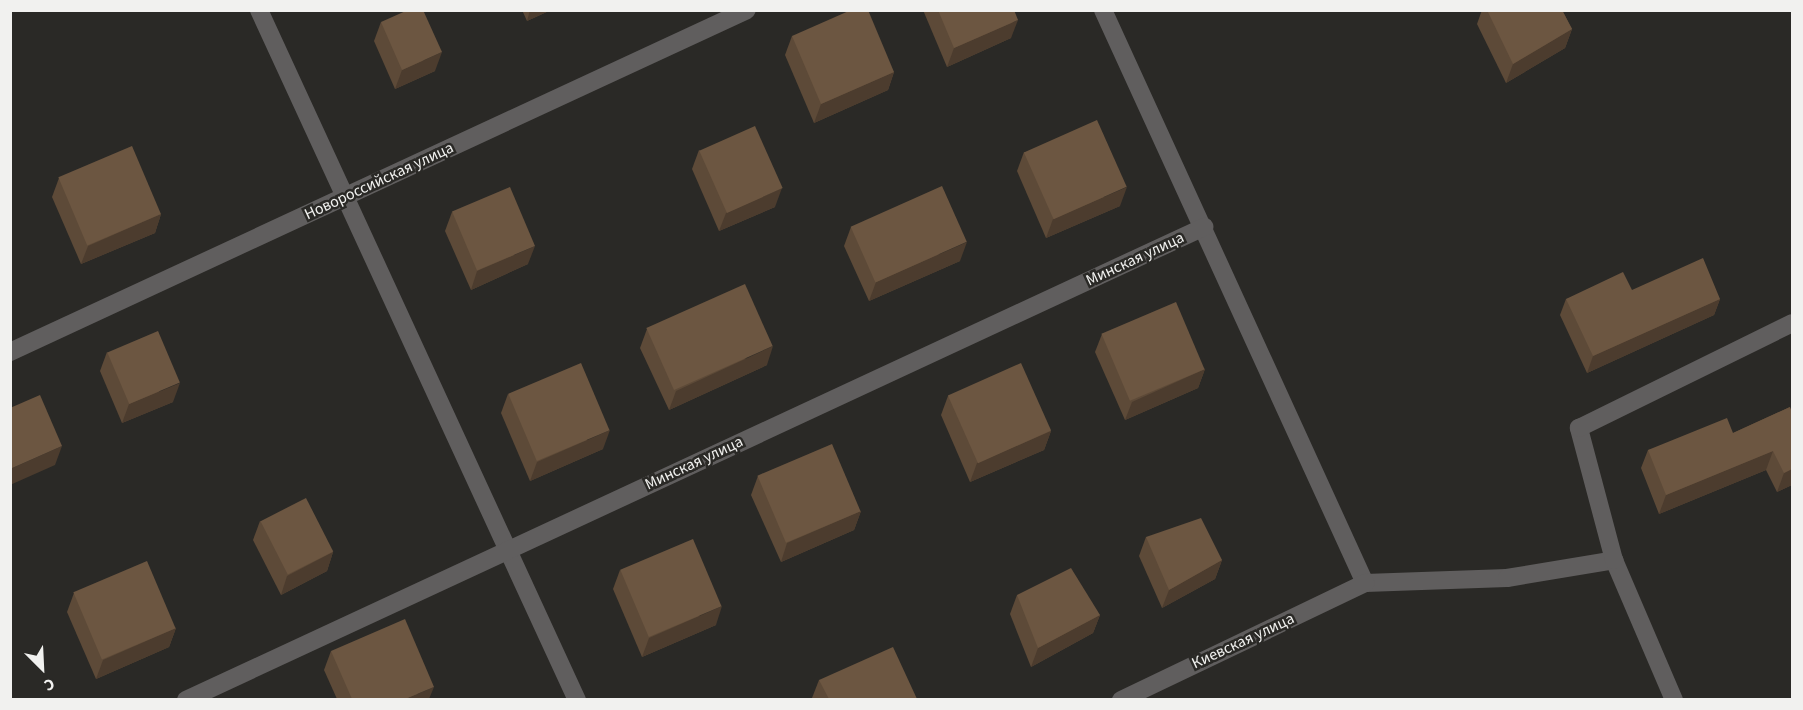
<!DOCTYPE html>
<html>
<head>
<meta charset="utf-8">
<style>
  body { margin:0 }
  #map { position:relative; width:1803px; height:710px; overflow:hidden; background:#2a2926; font-family:"Source Sans 3",sans-serif }
  div>[style] { position:absolute }
  .street>* { height:18px; margin:-9px; padding:0 9px; transform-origin:9px; border-radius:9px; background:#605e5e }
  .wall>* { inset:0; background:#5d4a38 }
  .shaded-wall>* { inset:0; background:#4c3c2e }
  .building>* { inset:0; background:#6c5641; transform-origin:0 0 }
  span { translate:-50% -50%; white-space:nowrap; text-align:center; line-height:1.15; -webkit-text-stroke:5px #2a2926; paint-order:stroke }
  .street-label { font-size:16px; color:#f1f1ef }
  .frame { position:absolute; inset:0; border:12px solid #f1f1ef; pointer-events:none }
  .north { position:absolute; left:12px; top:638px; width:60px; height:60px; -webkit-text-stroke:4px #2a2926; paint-order:stroke; rotate:156deg; font-size:16px; font-weight:700; line-height:24px; text-align:center; color:#f1f1ef }
  .north::after { content:''; display:block; margin:auto; width:21px; height:27px; background:#f1f1ef; clip-path:polygon(50% 0,100% 100%,50% 72%,0 100%) }
</style>
</head>
<body>
<div id="map">
  <div class="street">
    <div style="left:259px;top:10px;width:760px;rotate:65.26deg"></div>
    <div style="left:1103px;top:10px;width:630px;rotate:65.43deg"></div>
    <div style="left:1365px;top:583px;width:142px;rotate:-2deg"></div>
    <div style="left:1507px;top:578px;width:109px;rotate:-9.5deg"></div>
    <div style="left:10px;top:352px;width:812px;rotate:-24.89deg"></div>
    <div style="left:186px;top:700px;width:1123px;rotate:-24.92deg"></div>
    <div style="left:1121px;top:700px;width:271px;rotate:-25.6deg"></div>
    <div style="left:1674px;top:700px;width:152px;rotate:-113.2deg"></div>
    <div style="left:1614px;top:560px;width:137px;rotate:-104.9deg"></div>
    <div style="left:1579px;top:428px;width:237px;rotate:-26.2deg"></div>
  </div>
  <div class="wall">
    <div style="clip-path:polygon(522px 10px,551px 10px,527px 21px)"></div>
    <div style="clip-path:polygon(923px 10px,1014px 10px,1011px 38px,947px 67px)"></div>
    <div style="clip-path:polygon(1482px 10px,1562px 10px,1572px 29px,1565px 48px,1506px 83px,1477px 24px)"></div>
    <div style="clip-path:polygon(381px 22px,435px 71px,395px 89px,374px 41px)"></div>
    <div style="clip-path:polygon(792px 36px,894px 72px,888px 90px,814px 123px,785px 55px)"></div>
    <div style="clip-path:polygon(699px 150px,775px 207px,719px 231px,692px 169px)"></div>
    <div style="clip-path:polygon(1024px 152px,1120px 206px,1046px 238px,1017px 171px)"></div>
    <div style="clip-path:polygon(59px 178px,161px 214px,155px 233px,81px 264px,52px 197px)"></div>
    <div style="clip-path:polygon(452px 212px,528px 264px,471px 290px,445px 231px)"></div>
    <div style="clip-path:polygon(851px 227px,960px 261px,869px 301px,844px 246px)"></div>
    <div style="clip-path:polygon(1632px 290px,1720px 299px,1714px 315px,1587px 373px,1560px 315px,1566px 299px)"></div>
    <div style="clip-path:polygon(647px 329px,767px 365px,669px 410px,640px 348px)"></div>
    <div style="clip-path:polygon(1102px 334px,1205px 369px,1198px 388px,1125px 420px,1095px 352px)"></div>
    <div style="clip-path:polygon(107px 352px,173px 402px,122px 423px,100px 371px)"></div>
    <div style="clip-path:polygon(508px 394px,603px 449px,530px 481px,501px 413px)"></div>
    <div style="clip-path:polygon(948px 396px,1051px 431px,1044px 450px,970px 482px,941px 415px)"></div>
    <div style="clip-path:polygon(1790px 407px,1792px 485px,1777px 492px,1766px 470px,1659px 514px,1641px 468px,1648px 450px,1733px 433px)"></div>
    <div style="clip-path:polygon(758px 476px,861px 511px,854px 530px,781px 562px,751px 495px)"></div>
    <div style="clip-path:polygon(260px 521px,333px 552px,327px 571px,281px 595px,253px 540px)"></div>
    <div style="clip-path:polygon(1146px 537px,1222px 560px,1215px 579px,1162px 608px,1139px 556px)"></div>
    <div style="clip-path:polygon(620px 570px,716px 625px,642px 657px,613px 589px)"></div>
    <div style="clip-path:polygon(74px 593px,176px 628px,169px 647px,96px 679px,67px 612px)"></div>
    <div style="clip-path:polygon(1017px 595px,1100px 615px,1093px 633px,1031px 667px,1010px 614px)"></div>
    <div style="clip-path:polygon(331px 651px,429px 699px,337px 699px,324px 670px)"></div>
    <div style="clip-path:polygon(819px 680px,917px 699px,813px 699px,812px 698px)"></div>
  </div>
  <div class="shaded-wall">
    <div style="clip-path:polygon(530px 10px,551px 10px,527px 21px)"></div>
    <div style="clip-path:polygon(1018px 20px,1011px 38px,947px 67px,954px 48px)"></div>
    <div style="clip-path:polygon(1572px 29px,1565px 48px,1506px 83px,1513px 64px)"></div>
    <div style="clip-path:polygon(442px 52px,435px 71px,395px 89px,402px 70px)"></div>
    <div style="clip-path:polygon(894px 72px,888px 90px,814px 123px,821px 104px)"></div>
    <div style="clip-path:polygon(1127px 187px,1120px 206px,1046px 238px,1053px 219px)"></div>
    <div style="clip-path:polygon(782px 188px,775px 207px,719px 231px,726px 213px)"></div>
    <div style="clip-path:polygon(161px 214px,155px 233px,81px 264px,88px 246px)"></div>
    <div style="clip-path:polygon(967px 242px,960px 261px,869px 301px,876px 282px)"></div>
    <div style="clip-path:polygon(535px 246px,528px 264px,471px 290px,477px 271px)"></div>
    <div style="clip-path:polygon(1720px 299px,1714px 315px,1587px 373px,1593px 356px)"></div>
    <div style="clip-path:polygon(773px 346px,767px 365px,669px 410px,676px 391px)"></div>
    <div style="clip-path:polygon(1205px 369px,1198px 388px,1125px 420px,1132px 402px)"></div>
    <div style="clip-path:polygon(180px 383px,173px 402px,122px 423px,129px 404px)"></div>
    <div style="clip-path:polygon(610px 430px,603px 449px,530px 481px,537px 462px)"></div>
    <div style="clip-path:polygon(1051px 431px,1044px 450px,970px 482px,977px 463px)"></div>
    <div style="clip-path:polygon(62px 446px,55px 465px,10px 485px,10px 469px)"></div>
    <div style="clip-path:polygon(1773px 451px,1766px 470px,1659px 514px,1666px 495px)"></div>
    <div style="clip-path:polygon(1792px 469px,1792px 485px,1777px 492px,1784px 473px)"></div>
    <div style="clip-path:polygon(861px 511px,854px 530px,781px 562px,787px 543px)"></div>
    <div style="clip-path:polygon(333px 552px,327px 571px,281px 595px,287px 576px)"></div>
    <div style="clip-path:polygon(1222px 560px,1215px 579px,1162px 608px,1169px 590px)"></div>
    <div style="clip-path:polygon(722px 606px,716px 625px,642px 657px,649px 638px)"></div>
    <div style="clip-path:polygon(1100px 615px,1093px 633px,1031px 667px,1038px 648px)"></div>
    <div style="clip-path:polygon(176px 628px,169px 647px,96px 679px,103px 660px)"></div>
    <div style="clip-path:polygon(434px 687px,429px 699px,405px 699px)"></div>
  </div>
  <div class="building">
    <div style="clip-path:polygon(408px 10px,423px 10px,442px 52px,402px 70px,381px 22px)"></div>
    <div style="clip-path:polygon(851px 10px,868px 10px,894px 72px,821px 104px,792px 36px)"></div>
    <div style="clip-path:polygon(938px 10px,1014px 10px,1018px 20px,954px 48px)"></div>
    <div style="clip-path:polygon(1487px 10px,1562px 10px,1572px 29px,1513px 64px)"></div>
    <div style="left:1097px;top:120px;width:73px;height:80px;rotate:66deg"></div>
    <div style="left:755px;top:126px;width:68px;height:61px;rotate:66deg"></div>
    <div style="left:132px;top:146px;width:74px;height:80px;rotate:67deg"></div>
    <div style="left:942px;top:186px;width:61px;height:100px;rotate:66deg"></div>
    <div style="left:510px;top:187px;width:64px;height:63px;rotate:67deg"></div>
    <div style="clip-path:polygon(1703px 258px,1720px 299px,1593px 356px,1566px 299px,1623px 272px,1632px 290px)"></div>
    <div style="left:745px;top:284px;width:68px;height:108px;rotate:66deg"></div>
    <div style="left:1176px;top:302px;width:73px;height:81px;rotate:67deg"></div>
    <div style="left:158px;top:331px;width:56px;height:55px;rotate:67deg"></div>
    <div style="left:581px;top:363px;width:73px;height:79px;rotate:67deg"></div>
    <div style="left:1021px;top:363px;width:74px;height:80px;rotate:66deg"></div>
    <div style="clip-path:polygon(40px 395px,62px 446px,10px 469px,10px 408px)"></div>
    <div style="clip-path:polygon(1790px 407px,1792px 412px,1792px 469px,1784px 473px,1773px 451px,1666px 495px,1648px 450px,1727px 418px,1733px 433px)"></div>
    <div style="left:832px;top:444px;width:73px;height:81px;rotate:67deg"></div>
    <div style="left:306px;top:498px;width:60px;height:51px;rotate:63deg"></div>
    <div style="clip-path:polygon(1201px 518px,1222px 560px,1169px 590px,1146px 537px)"></div>
    <div style="left:693px;top:539px;width:73px;height:79px;rotate:67deg"></div>
    <div style="left:147px;top:561px;width:73px;height:80px;rotate:67deg"></div>
    <div style="clip-path:polygon(1071px 568px,1100px 615px,1038px 648px,1017px 595px)"></div>
    <div style="clip-path:polygon(405px 619px,434px 687px,405px 699px,352px 699px,331px 651px)"></div>
    <div style="clip-path:polygon(893px 647px,917px 699px,829px 699px,819px 680px)"></div>
  </div>
  <div class="street-label">
    <span style="left:379px;top:181px;rotate:-25deg">Новороссийская улица</span>
    <span style="left:1135px;top:259px;rotate:-25deg">Минская улица</span>
    <span style="left:694px;top:463px;rotate:-25deg">Минская улица</span>
    <span style="left:1243px;top:641px;rotate:-25deg">Киевская улица</span>
  </div>
  <div class="frame"></div>
  <div class="north">С</div>
</div>
</body>
</html>
